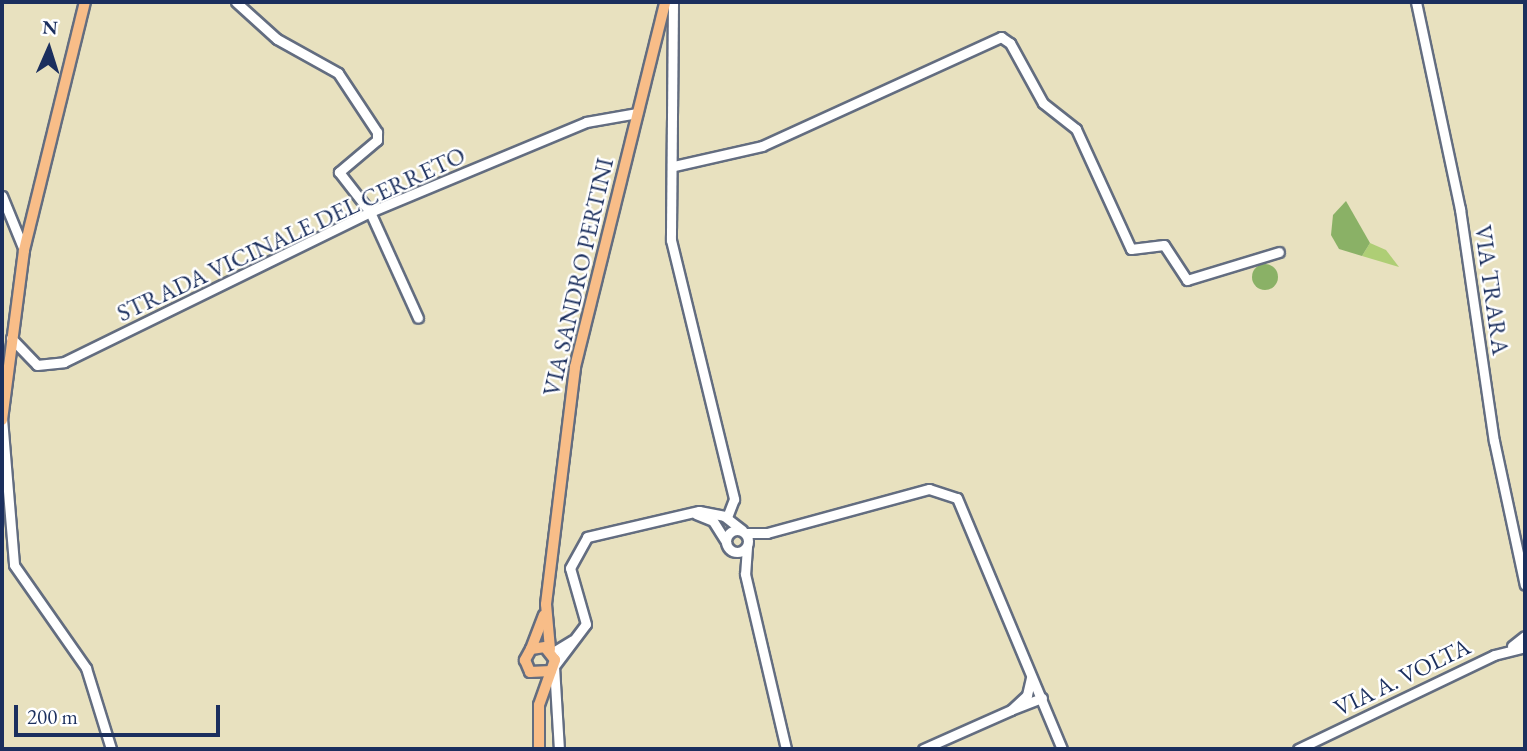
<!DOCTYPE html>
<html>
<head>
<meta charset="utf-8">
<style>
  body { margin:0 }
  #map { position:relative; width:1527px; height:751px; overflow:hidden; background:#e8e1bf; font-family:"EB Garamond",serif }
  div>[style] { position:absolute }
  .green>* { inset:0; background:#aece75 }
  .forest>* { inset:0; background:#8ab166 }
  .round { border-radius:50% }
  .roads { filter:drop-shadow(2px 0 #636d80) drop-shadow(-2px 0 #636d80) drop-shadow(0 2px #636d80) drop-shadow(0 -2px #636d80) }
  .minor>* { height:9px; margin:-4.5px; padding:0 4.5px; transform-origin:4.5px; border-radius:4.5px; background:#fff }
  .minor>.ring { margin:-4.5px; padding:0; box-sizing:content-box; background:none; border:9px solid #fff; border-radius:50% }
  .major>* { height:10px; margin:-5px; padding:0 5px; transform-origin:5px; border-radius:5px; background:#f8bd88 }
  span { translate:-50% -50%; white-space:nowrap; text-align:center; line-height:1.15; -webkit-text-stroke:5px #fff; paint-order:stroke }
  .street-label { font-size:24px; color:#1b2f5e }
  .frame { position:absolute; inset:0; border:4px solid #1b2f5e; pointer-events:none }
  .north { position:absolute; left:14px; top:14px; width:70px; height:70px; -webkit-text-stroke:5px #fff; paint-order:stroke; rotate:3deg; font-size:19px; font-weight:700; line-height:28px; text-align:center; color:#1b2f5e }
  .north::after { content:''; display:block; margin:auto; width:24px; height:32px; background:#1b2f5e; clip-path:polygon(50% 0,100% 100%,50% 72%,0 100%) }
  .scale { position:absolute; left:14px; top:705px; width:206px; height:32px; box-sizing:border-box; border:4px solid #1b2f5e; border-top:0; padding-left:9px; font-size:21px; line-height:24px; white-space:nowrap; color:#1b2f5e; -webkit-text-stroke:5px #fff; paint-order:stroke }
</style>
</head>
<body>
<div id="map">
  <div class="green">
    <div style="clip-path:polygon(1370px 243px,1386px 250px,1399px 267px,1362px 256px)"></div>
  </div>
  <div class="forest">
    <div style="clip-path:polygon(1346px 201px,1370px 243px,1362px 256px,1339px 249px,1331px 235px,1333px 215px)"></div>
    <div class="round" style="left:1252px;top:264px;width:26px;height:26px"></div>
  </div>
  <div class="roads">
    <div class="minor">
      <div style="left:236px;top:2px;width:55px;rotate:42.1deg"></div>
      <div style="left:277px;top:39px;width:70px;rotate:29.1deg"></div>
      <div style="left:338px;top:73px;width:71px;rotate:56.5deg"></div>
      <div style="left:377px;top:132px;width:8px;rotate:90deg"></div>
      <div style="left:377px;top:140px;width:50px;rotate:139.9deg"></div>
      <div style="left:339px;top:172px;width:51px;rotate:52.2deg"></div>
      <div style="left:370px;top:212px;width:116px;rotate:65.6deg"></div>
      <div style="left:673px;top:2px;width:238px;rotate:90.5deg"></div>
      <div style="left:671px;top:240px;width:267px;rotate:76.3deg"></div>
      <div style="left:734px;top:499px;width:19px;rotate:111deg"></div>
      <div style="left:1416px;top:2px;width:212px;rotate:78deg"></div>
      <div style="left:1460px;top:209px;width:234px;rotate:81.7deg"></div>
      <div style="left:1494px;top:441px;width:147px;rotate:77.9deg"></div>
      <div style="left:674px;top:166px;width:90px;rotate:-12.8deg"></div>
      <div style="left:762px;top:146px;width:263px;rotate:-24.5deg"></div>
      <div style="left:1001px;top:37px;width:11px;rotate:34deg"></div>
      <div style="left:1010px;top:43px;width:68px;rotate:61.2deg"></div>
      <div style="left:1043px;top:103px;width:42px;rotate:38.2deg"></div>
      <div style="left:1076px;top:129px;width:132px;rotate:65.4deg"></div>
      <div style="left:1131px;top:249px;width:33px;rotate:-7deg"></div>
      <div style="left:1164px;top:245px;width:42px;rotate:56.7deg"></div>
      <div style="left:1187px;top:280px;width:96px;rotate:-16.9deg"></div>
      <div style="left:2px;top:196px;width:58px;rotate:67.8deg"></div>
      <div style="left:11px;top:338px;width:37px;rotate:46deg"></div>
      <div style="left:37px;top:365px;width:27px;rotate:-6deg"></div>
      <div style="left:64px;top:362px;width:341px;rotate:-26.1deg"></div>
      <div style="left:370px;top:212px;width:234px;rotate:-22.6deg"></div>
      <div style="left:586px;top:122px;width:52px;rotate:-10deg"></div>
      <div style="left:2px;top:418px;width:147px;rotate:85.3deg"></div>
      <div style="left:14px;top:565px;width:126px;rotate:55deg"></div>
      <div style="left:86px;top:668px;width:85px;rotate:72.8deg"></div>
      <div style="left:696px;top:514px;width:18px;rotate:22deg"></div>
      <div style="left:713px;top:521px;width:25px;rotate:58deg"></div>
      <div class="ring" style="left:726px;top:530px;width:13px;height:13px"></div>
      <div style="left:745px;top:533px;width:22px"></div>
      <div style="left:767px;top:533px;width:168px;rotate:-15.2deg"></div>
      <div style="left:929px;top:489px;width:29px;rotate:18deg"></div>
      <div style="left:957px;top:498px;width:272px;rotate:67.3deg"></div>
      <div style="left:747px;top:547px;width:27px;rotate:94deg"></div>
      <div style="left:745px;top:574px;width:180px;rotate:76.8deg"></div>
      <div style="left:1512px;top:646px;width:16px;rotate:-38deg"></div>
      <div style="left:553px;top:652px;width:23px;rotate:-31deg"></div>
      <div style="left:555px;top:665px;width:51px;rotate:-52.9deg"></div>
      <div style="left:586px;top:624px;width:58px;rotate:-105.9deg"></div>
      <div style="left:570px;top:568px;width:35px;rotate:-61deg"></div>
      <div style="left:587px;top:537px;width:115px;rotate:-13.1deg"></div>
      <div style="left:699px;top:511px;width:25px;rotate:11deg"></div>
      <div style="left:724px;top:516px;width:23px;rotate:38deg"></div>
      <div style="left:554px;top:666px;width:83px;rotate:86.6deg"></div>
      <div style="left:1013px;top:709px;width:31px;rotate:-21deg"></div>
      <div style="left:923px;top:749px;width:96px;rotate:-23.9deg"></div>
      <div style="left:1011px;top:710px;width:22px;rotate:-43deg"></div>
      <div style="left:1027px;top:695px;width:18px;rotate:-77deg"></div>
      <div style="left:1298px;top:749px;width:217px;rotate:-25.6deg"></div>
      <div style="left:1494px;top:655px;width:32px;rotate:-14deg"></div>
    </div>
    <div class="major">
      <div style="left:2px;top:420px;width:171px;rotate:-82.6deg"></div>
      <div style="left:24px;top:250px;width:255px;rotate:-76.2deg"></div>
      <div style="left:531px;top:649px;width:36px;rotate:-69deg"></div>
      <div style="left:550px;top:649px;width:45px;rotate:-95.1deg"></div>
      <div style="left:546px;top:604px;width:239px;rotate:-83deg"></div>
      <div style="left:575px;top:367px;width:376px;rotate:-76.1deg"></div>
      <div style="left:539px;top:749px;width:44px;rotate:-90deg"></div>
      <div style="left:539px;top:705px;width:48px;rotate:-70.4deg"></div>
      <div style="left:555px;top:660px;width:16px;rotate:-128deg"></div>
      <div style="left:545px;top:647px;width:14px;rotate:172deg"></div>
      <div style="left:531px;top:649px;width:13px;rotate:119deg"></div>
      <div style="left:525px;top:660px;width:13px;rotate:67deg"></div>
      <div style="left:530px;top:672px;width:21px;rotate:-3deg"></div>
    </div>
  </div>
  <div class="street-label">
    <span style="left:291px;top:234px;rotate:-25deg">STRADA VICINALE DEL CERRETO</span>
    <span style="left:578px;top:277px;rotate:-77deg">VIA SANDRO PERTINI</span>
    <span style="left:1492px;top:290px;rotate:82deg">VIA TRARA</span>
    <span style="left:1402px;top:677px;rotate:-26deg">VIA A. VOLTA</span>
  </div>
  <div class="frame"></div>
  <div class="north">N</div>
  <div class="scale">200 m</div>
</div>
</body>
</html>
